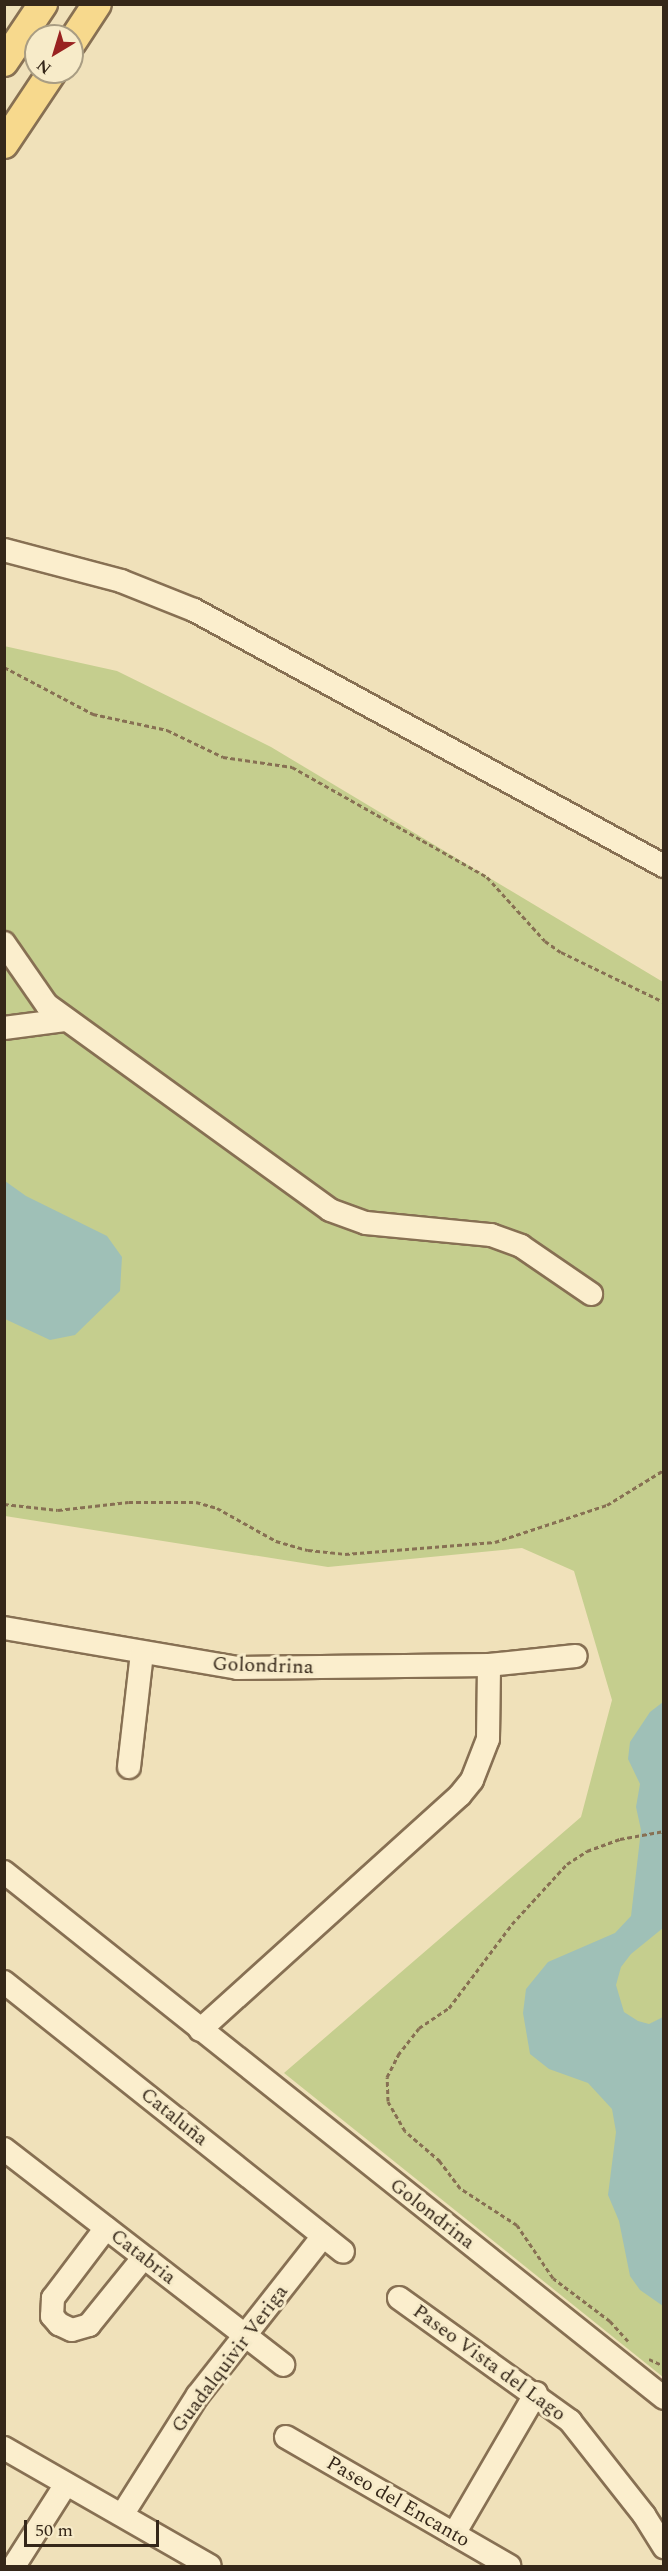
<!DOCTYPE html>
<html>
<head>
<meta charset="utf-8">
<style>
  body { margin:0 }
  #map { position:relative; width:668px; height:2571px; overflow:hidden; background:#f0e1ba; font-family:Spectral,serif }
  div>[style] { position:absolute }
  .green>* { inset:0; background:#c5ce8e }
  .water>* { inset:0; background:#9fc0b7 }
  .path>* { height:3px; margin-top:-1.5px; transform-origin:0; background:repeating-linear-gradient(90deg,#877053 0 4.5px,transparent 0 7.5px) }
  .roads { filter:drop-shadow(2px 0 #877053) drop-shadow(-2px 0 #877053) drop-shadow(0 2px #877053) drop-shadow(0 -2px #877053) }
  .minor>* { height:22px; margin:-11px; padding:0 11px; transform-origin:11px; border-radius:11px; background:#fbeecd }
  .major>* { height:28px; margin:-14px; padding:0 14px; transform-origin:14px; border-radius:14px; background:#f7d98d }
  span { translate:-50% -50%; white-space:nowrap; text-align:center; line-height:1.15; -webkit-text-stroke:6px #f7ebc9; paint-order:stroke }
  .street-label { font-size:20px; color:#352719 }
  .frame { position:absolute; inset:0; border:6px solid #352719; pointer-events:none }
  .north { position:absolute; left:24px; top:24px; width:60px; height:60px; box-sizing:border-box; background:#f7ebc9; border:2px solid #a99d83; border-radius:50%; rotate:218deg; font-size:16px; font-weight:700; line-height:24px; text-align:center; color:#352719 }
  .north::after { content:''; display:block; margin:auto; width:21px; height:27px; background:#992220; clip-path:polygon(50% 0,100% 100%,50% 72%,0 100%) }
  .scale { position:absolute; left:24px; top:2520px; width:135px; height:27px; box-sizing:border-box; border:3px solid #352719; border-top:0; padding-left:8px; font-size:18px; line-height:21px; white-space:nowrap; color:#352719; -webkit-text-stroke:4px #f7ebc9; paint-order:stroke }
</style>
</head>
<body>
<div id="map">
  <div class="green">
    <div style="clip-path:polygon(4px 646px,117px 671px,271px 747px,663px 982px,663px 2377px,284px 2073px,581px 1817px,612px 1700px,574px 1571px,522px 1548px,328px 1567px,5px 1516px)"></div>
  </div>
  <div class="water">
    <div style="clip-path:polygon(5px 1181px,26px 1196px,107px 1236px,122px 1257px,120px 1291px,75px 1335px,50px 1340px,5px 1319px)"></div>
    <div style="clip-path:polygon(663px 1702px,663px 1928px,631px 1954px,621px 1967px,616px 1985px,624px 2012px,638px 2021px,649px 2024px,663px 2017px,663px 2306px,640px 2290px,630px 2276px,619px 2221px,608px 2195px,616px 2132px,612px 2109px,588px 2083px,549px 2069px,530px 2054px,523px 2013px,526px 1989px,548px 1962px,615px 1933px,631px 1916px,641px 1830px,636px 1807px,640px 1784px,628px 1759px,630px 1742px,650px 1712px)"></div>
  </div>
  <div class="path">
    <div style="left:4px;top:667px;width:101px;rotate:27.8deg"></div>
    <div style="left:93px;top:714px;width:76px;rotate:12.2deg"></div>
    <div style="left:167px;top:730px;width:62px;rotate:25.7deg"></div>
    <div style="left:223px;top:757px;width:70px;rotate:8.2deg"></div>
    <div style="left:292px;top:767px;width:224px;rotate:29.4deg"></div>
    <div style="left:487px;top:877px;width:86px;rotate:47.8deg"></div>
    <div style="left:545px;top:941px;width:19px;rotate:35deg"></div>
    <div style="left:561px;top:952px;width:114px;rotate:25.9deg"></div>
    <div style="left:4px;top:1504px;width:54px;rotate:6.3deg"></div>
    <div style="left:58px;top:1510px;width:71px;rotate:-6.4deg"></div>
    <div style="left:129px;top:1502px;width:67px"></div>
    <div style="left:196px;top:1502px;width:22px;rotate:16deg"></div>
    <div style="left:217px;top:1508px;width:68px;rotate:29.2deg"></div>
    <div style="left:276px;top:1541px;width:33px;rotate:16deg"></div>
    <div style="left:308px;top:1550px;width:37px;rotate:6deg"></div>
    <div style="left:345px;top:1554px;width:150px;rotate:-4.6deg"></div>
    <div style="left:495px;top:1542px;width:118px;rotate:-18.3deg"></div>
    <div style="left:607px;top:1505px;width:67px;rotate:-31.6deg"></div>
    <div style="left:628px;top:2341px;width:27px;rotate:-132deg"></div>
    <div style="left:610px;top:2321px;width:71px;rotate:-143deg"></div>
    <div style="left:553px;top:2278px;width:64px;rotate:-124.2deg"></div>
    <div style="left:517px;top:2225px;width:68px;rotate:-147deg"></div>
    <div style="left:460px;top:2188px;width:34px;rotate:-127deg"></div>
    <div style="left:440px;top:2161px;width:46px;rotate:-139.4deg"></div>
    <div style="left:405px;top:2131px;width:34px;rotate:-120deg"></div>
    <div style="left:388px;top:2101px;width:24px;rotate:-92deg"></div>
    <div style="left:387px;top:2077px;width:25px;rotate:-63deg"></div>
    <div style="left:398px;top:2055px;width:34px;rotate:-52deg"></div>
    <div style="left:419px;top:2028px;width:36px;rotate:-34deg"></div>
    <div style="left:449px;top:2008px;width:105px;rotate:-53.1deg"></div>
    <div style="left:512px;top:1924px;width:81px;rotate:-47.5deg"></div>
    <div style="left:567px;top:1864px;width:24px;rotate:-33deg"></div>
    <div style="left:587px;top:1851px;width:35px;rotate:-20deg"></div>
    <div style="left:620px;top:1839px;width:45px;rotate:-10.3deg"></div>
    <div style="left:649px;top:2359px;width:17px;rotate:25deg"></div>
  </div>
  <div class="roads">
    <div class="minor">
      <div style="left:4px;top:550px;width:121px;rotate:14.8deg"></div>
      <div style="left:121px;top:581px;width:79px;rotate:21.7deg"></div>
      <div style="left:194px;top:610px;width:535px;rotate:28.58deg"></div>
      <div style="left:4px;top:943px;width:75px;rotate:55.3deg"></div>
      <div style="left:47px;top:1005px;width:349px;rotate:35.9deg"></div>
      <div style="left:330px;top:1210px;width:38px;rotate:20deg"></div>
      <div style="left:366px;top:1223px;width:126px;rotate:5.5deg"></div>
      <div style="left:491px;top:1235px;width:32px;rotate:20deg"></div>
      <div style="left:521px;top:1246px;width:85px;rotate:34.4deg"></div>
      <div style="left:4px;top:1028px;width:63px;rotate:-7.4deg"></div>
      <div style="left:4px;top:1628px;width:236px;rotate:9.7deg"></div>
      <div style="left:237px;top:1668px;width:252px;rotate:-0.7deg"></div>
      <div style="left:489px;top:1665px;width:87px;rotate:-5.9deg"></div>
      <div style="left:129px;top:1767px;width:115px;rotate:-83.5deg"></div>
      <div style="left:4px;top:1872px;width:844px;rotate:38.55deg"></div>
      <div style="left:4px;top:1982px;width:433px;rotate:38.5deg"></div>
      <div style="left:200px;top:2030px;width:350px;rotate:-42.1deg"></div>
      <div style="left:460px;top:1795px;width:19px;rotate:-51deg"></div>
      <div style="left:472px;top:1780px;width:44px;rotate:-68.7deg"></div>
      <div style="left:488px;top:1739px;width:74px;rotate:-89.2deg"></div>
      <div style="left:4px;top:2149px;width:353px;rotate:37.7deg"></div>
      <div style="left:106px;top:2228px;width:88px;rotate:127.1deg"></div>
      <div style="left:53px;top:2298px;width:18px;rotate:93deg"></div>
      <div style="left:52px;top:2316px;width:11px;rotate:49deg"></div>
      <div style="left:59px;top:2324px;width:14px;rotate:25deg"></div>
      <div style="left:72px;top:2330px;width:18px;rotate:-16deg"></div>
      <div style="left:89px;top:2325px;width:86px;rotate:-51.1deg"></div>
      <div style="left:399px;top:2298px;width:211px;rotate:35.7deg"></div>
      <div style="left:570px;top:2421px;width:120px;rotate:51.8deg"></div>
      <div style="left:644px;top:2515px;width:38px;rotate:58deg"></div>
      <div style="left:286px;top:2437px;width:258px;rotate:30deg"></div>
      <div style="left:4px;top:2448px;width:237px;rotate:29.8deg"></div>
      <div style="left:122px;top:2515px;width:142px;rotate:-57.7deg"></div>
      <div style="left:198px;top:2395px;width:202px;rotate:-51.8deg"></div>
      <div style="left:454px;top:2534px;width:163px;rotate:-59.8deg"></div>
      <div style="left:14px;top:2566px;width:97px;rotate:-57.6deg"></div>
    </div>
    <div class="major">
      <div style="left:72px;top:42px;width:45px;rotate:-56.7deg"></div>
      <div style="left:4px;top:62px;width:70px;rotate:-56.1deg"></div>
      <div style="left:4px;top:144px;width:87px;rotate:-56.3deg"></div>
    </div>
  </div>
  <div class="street-label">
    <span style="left:263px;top:1666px;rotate:2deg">Golondrina</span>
    <span style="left:174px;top:2117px;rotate:39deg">Cataluña</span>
    <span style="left:432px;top:2214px;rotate:38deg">Golondrina</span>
    <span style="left:143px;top:2257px;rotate:38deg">Catabria</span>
    <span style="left:230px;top:2359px;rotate:-53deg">Guadalquivir Veriga</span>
    <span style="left:489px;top:2363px;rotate:36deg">Paseo Vista del Lago</span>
    <span style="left:398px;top:2502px;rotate:30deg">Paseo del Encanto</span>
  </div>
  <div class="frame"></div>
  <div class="north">N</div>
  <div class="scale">50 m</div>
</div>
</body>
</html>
